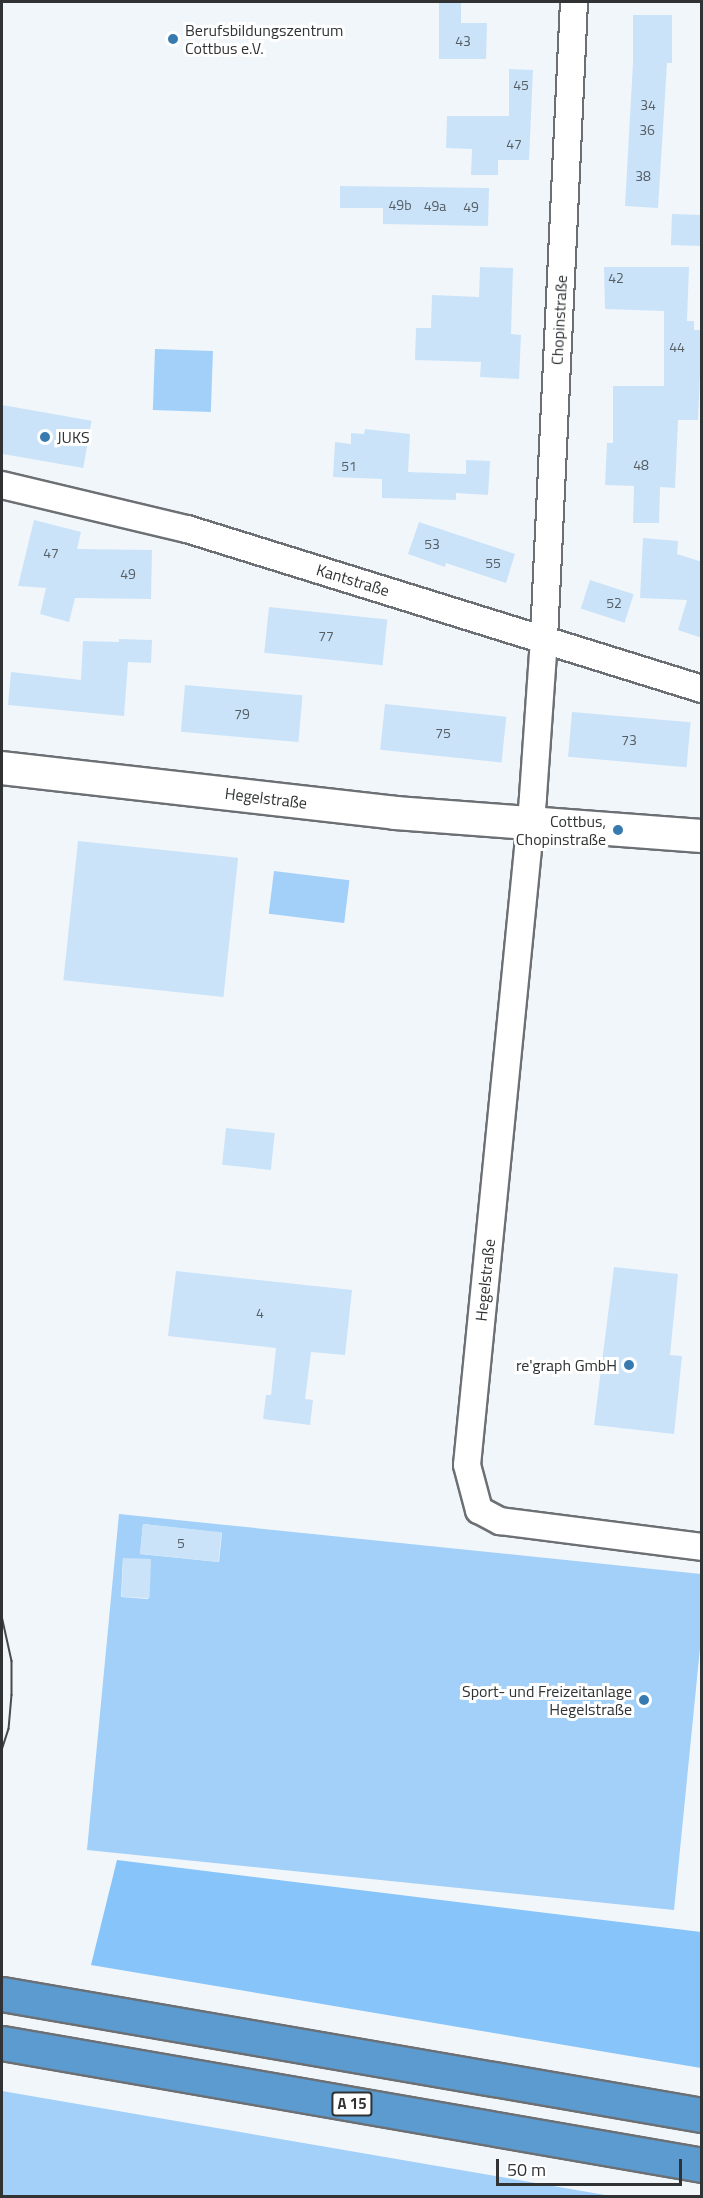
<!DOCTYPE html>
<html>
<head>
<meta charset="utf-8">
<style>
  body { margin:0 }
  #map { position:relative; width:703px; height:2198px; overflow:hidden; background:#f1f6fb; font-family:"Titillium Web",sans-serif }
  div>[style] { position:absolute }
  .green>* { inset:0; background:#a2d0f9; transform-origin:0 0 }
  .forest>* { inset:0; background:#86c4fa }
  .building>* { inset:0; background:#cae3f9; transform-origin:0 0 }
  .roads { filter:drop-shadow(2px 0 #6c7074) drop-shadow(-2px 0 #6c7074) drop-shadow(0 2px #6c7074) drop-shadow(0 -2px #6c7074) }
  .minor>* { height:26px; margin:-13px; padding:0 13px; transform-origin:13px; border-radius:13px; background:#fff }
  .tertiary>* { height:32px; margin:-16px; padding:0 16px; transform-origin:16px; border-radius:16px; background:#fff }
  .motorway>* { height:33px; margin:-16.5px; padding:0 16.5px; transform-origin:16.5px; border-radius:16.5px; background:#5b9bd0 }
  .tram>* { height:1.5px; margin:-0.75px; padding:0 0.75px; transform-origin:0.75px; border-radius:0.75px; background:#484a4c }
  .dots>* { width:16px; height:16px; translate:-50% -50%; box-sizing:border-box; border:3px solid #fff; border-radius:50% }
  span { translate:-50% -50%; white-space:nowrap; text-align:center; line-height:1.15; -webkit-text-stroke:6px #fff; paint-order:stroke }
  .number-label { font-size:14px; color:#565e64 }
  .number-label span { -webkit-text-stroke-width:0 }
  .shield-label span { padding:2px 4px; background:#fff; border:2px solid; border-radius:4px; -webkit-text-stroke-width:0 }
  .shield-label { font-size:15px; color:#303233; font-weight:700 }
  .poi-label { font-size:16px; color:#303233 }
  .left { translate:0 -50%; text-align:left }
  .right { translate:-100% -50%; text-align:right }
  .street-label { font-size:16px; color:#303233 }
  .frame { position:absolute; inset:0; border:3px solid #303233; pointer-events:none }
  .scale { position:absolute; left:496px; top:2159px; width:186px; height:27px; box-sizing:border-box; border:3px solid #303233; border-top:0; padding-left:8px; font-size:18px; line-height:21px; white-space:nowrap; color:#303233; -webkit-text-stroke:4px #fff; paint-order:stroke }
</style>
</head>
<body>
<div id="map">
  <div class="green">
    <div style="left:155px;top:349px;width:58px;height:61px;rotate:2deg"></div>
    <div style="left:274px;top:871px;width:76px;height:43px;rotate:7deg"></div>
    <div style="clip-path:polygon(evenodd,119px 1514px,701px 1574px,701px 1638px,674px 1910px,87px 1850px,119px 1514px,143px 1524px,222px 1533px,219px 1562px,140px 1554px,143px 1524px,119px 1514px,123px 1558px,150px 1566px,148px 1599px,121px 1597px,123px 1558px)"></div>
    <div style="clip-path:polygon(2px 2091px,611px 2196px,2px 2196px)"></div>
  </div>
  <div class="forest">
    <div style="clip-path:polygon(117px 1860px,701px 1932px,701px 2068px,91px 1965px)"></div>
  </div>
  <div class="building">
    <div style="clip-path:polygon(439px 2px,461px 2px,461px 23px,487px 23px,486px 59px,439px 59px)"></div>
    <div style="clip-path:polygon(633px 15px,672px 15px,672px 63px,667px 63px,658px 208px,625px 206px,633px 63px)"></div>
    <div style="clip-path:polygon(509px 69px,533px 70px,529px 160px,498px 160px,498px 175px,471px 175px,472px 149px,446px 148px,447px 116px,509px 116px)"></div>
    <div style="clip-path:polygon(340px 186px,489px 188px,488px 226px,383px 224px,383px 208px,340px 208px)"></div>
    <div style="left:672px;top:214px;width:30px;height:31px;rotate:2deg"></div>
    <div style="clip-path:polygon(480px 267px,513px 268px,511px 334px,521px 335px,519px 379px,480px 377px,481px 362px,415px 360px,416px 328px,431px 328px,432px 295px,479px 297px)"></div>
    <div style="clip-path:polygon(604px 267px,689px 267px,687px 321px,694px 321px,694px 330px,702px 330px,698px 420px,678px 420px,675px 488px,660px 487px,659px 523px,633px 523px,634px 486px,605px 485px,607px 443px,613px 443px,613px 386px,664px 386px,664px 311px,605px 309px)"></div>
    <div style="left:2px;top:405px;width:91px;height:48px;rotate:10deg"></div>
    <div style="clip-path:polygon(365px 429px,410px 434px,408px 472px,466px 474px,466px 460px,490px 461px,488px 495px,456px 493px,456px 500px,382px 498px,382px 479px,333px 477px,335px 442px,351px 444px,351px 433px,364px 434px)"></div>
    <div style="clip-path:polygon(34px 520px,81px 532px,77px 549px,152px 550px,151px 599px,75px 598px,69px 622px,40px 614px,46px 588px,18px 586px)"></div>
    <div style="clip-path:polygon(419px 522px,515px 554px,506px 583px,446px 563px,445px 567px,408px 554px)"></div>
    <div style="clip-path:polygon(643px 538px,678px 541px,677px 554px,702px 562px,702px 638px,678px 630px,687px 600px,640px 598px)"></div>
    <div style="left:590px;top:580px;width:46px;height:30px;rotate:18deg"></div>
    <div style="left:269px;top:607px;width:119px;height:46px;rotate:6deg"></div>
    <div style="clip-path:polygon(119px 639px,152px 640px,151px 663px,128px 662px,124px 716px,8px 705px,11px 672px,81px 680px,83px 641px,119px 642px)"></div>
    <div style="left:185px;top:685px;width:118px;height:47px;rotate:5deg"></div>
    <div style="left:385px;top:704px;width:122px;height:46px;rotate:6deg"></div>
    <div style="left:572px;top:712px;width:119px;height:45px;rotate:5deg"></div>
    <div style="left:78px;top:841px;width:161px;height:140px;rotate:6deg"></div>
    <div style="left:226px;top:1128px;width:49px;height:37px;rotate:6deg"></div>
    <div style="clip-path:polygon(614px 1267px,678px 1274px,670px 1355px,682px 1356px,674px 1434px,594px 1425px)"></div>
    <div style="clip-path:polygon(176px 1271px,352px 1290px,345px 1355px,311px 1352px,305px 1399px,313px 1400px,310px 1425px,263px 1419px,266px 1395px,271px 1395px,276px 1348px,168px 1336px)"></div>
    <div style="left:143px;top:1524px;width:79px;height:30px;rotate:6deg"></div>
    <div style="left:123px;top:1558px;width:28px;height:39px;rotate:2deg"></div>
  </div>
  <div class="roads">
    <div class="minor">
      <div style="left:574px;top:2px;width:638px;rotate:92.7deg"></div>
      <div style="left:544px;top:639px;width:159px;rotate:94deg"></div>
      <div style="left:533px;top:798px;width:670px;rotate:95.65deg"></div>
      <div style="left:467px;top:1465px;width:47px;rotate:75.1deg"></div>
      <div style="left:479px;top:1510px;width:24px;rotate:28deg"></div>
      <div style="left:500px;top:1521px;width:204px;rotate:7.3deg"></div>
      <div style="left:2px;top:485px;width:190px;rotate:13.4deg"></div>
      <div style="left:187px;top:529px;width:539px;rotate:17.26deg"></div>
    </div>
    <div class="tertiary">
      <div style="left:2px;top:768px;width:396px;rotate:6.5deg"></div>
      <div style="left:395px;top:813px;width:308px;rotate:4.3deg"></div>
    </div>
    <div class="motorway">
      <div style="left:2px;top:1994px;width:710px;rotate:9.81deg"></div>
      <div style="left:2px;top:2043px;width:711px;rotate:9.89deg"></div>
    </div>
  </div>
  <div class="tram">
    <div style="left:2px;top:1616px;width:46px;rotate:77.5deg"></div>
    <div style="left:12px;top:1661px;width:34px;rotate:90deg"></div>
    <div style="left:12px;top:1695px;width:34px;rotate:95deg"></div>
    <div style="left:9px;top:1729px;width:22px;rotate:108deg"></div>
  </div>
  <div class="dots">
    <div style="left:173px;top:39px;background:#367ab0"></div>
    <div style="left:45px;top:437px;background:#367ab0"></div>
    <div style="left:618px;top:830px;background:#367ab0"></div>
    <div style="left:629px;top:1365px;background:#367ab0"></div>
    <div style="left:644px;top:1700px;background:#367ab0"></div>
  </div>
  <div class="number-label">
    <span style="left:463px;top:41px">43</span>
    <span style="left:521px;top:85px">45</span>
    <span style="left:648px;top:105px">34</span>
    <span style="left:647px;top:130px">36</span>
    <span style="left:514px;top:144px">47</span>
    <span style="left:643px;top:176px">38</span>
    <span style="left:400px;top:205px">49b</span>
    <span style="left:435px;top:206px">49a</span>
    <span style="left:471px;top:207px">49</span>
    <span style="left:616px;top:278px">42</span>
    <span style="left:677px;top:347px">44</span>
    <span style="left:641px;top:465px">48</span>
    <span style="left:349px;top:466px">51</span>
    <span style="left:432px;top:544px">53</span>
    <span style="left:51px;top:553px">47</span>
    <span style="left:493px;top:563px">55</span>
    <span style="left:128px;top:574px">49</span>
    <span style="left:614px;top:603px">52</span>
    <span style="left:326px;top:636px">77</span>
    <span style="left:242px;top:714px">79</span>
    <span style="left:443px;top:733px">75</span>
    <span style="left:629px;top:740px">73</span>
    <span style="left:260px;top:1313px">4</span>
    <span style="left:181px;top:1543px">5</span>
  </div>
  <div class="shield-label">
    <span style="left:352px;top:2104px">A 15</span>
  </div>
  <div class="poi-label">
    <span class="left" style="left:185px;top:39px">Berufsbildungszentrum<br>Cottbus e.V.</span>
    <span class="left" style="left:57px;top:437px">JUKS</span>
    <span class="right" style="left:606px;top:830px">Cottbus,<br>Chopinstraße</span>
    <span class="right" style="left:617px;top:1365px">re'graph GmbH</span>
    <span class="right" style="left:632px;top:1700px">Sport- und Freizeitanlage<br>Hegelstraße</span>
  </div>
  <div class="street-label">
    <span style="left:559px;top:320px;rotate:-87deg">Chopinstraße</span>
    <span style="left:353px;top:580px;rotate:17deg">Kantstraße</span>
    <span style="left:266px;top:798px;rotate:7deg">Hegelstraße</span>
    <span style="left:485px;top:1280px;rotate:-84deg">Hegelstraße</span>
  </div>
  <div class="frame"></div>
  <div class="scale">50 m</div>
</div>
</body>
</html>
